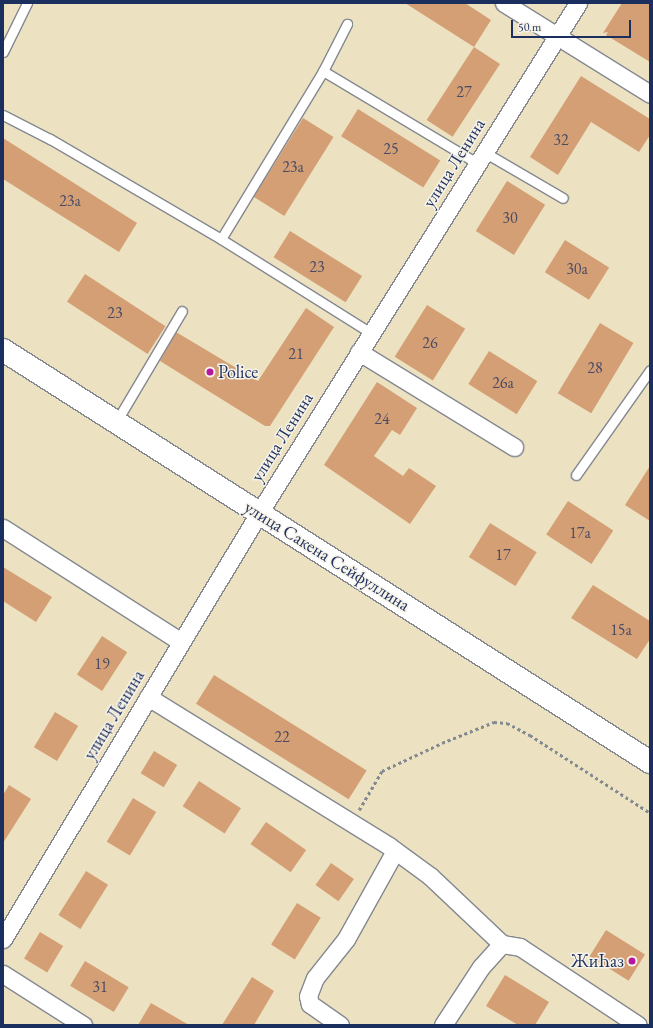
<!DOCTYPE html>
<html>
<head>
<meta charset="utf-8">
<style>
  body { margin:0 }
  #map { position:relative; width:653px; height:1028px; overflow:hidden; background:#ece2c1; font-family:"EB Garamond",serif }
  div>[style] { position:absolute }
  .building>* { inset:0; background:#d49f75; transform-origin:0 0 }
  .path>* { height:2.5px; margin-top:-1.25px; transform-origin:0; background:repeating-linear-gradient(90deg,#848890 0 3px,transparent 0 6px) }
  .roads { filter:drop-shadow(1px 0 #848890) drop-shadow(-1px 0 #848890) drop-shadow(0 1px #848890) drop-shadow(0 -1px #848890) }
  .lane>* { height:9px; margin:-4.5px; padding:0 4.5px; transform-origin:4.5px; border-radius:4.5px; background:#fff }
  .street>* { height:17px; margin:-8.5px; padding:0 8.5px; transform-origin:8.5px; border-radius:8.5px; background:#fff }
  .secondary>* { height:22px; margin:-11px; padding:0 11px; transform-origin:11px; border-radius:11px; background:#fff }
  .dots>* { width:11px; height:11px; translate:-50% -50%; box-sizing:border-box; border:2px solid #f7f3e8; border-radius:50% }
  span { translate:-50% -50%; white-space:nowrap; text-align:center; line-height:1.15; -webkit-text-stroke:3px #f7f3e8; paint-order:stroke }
  .number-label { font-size:16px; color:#494b64 }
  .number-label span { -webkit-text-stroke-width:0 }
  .street-label { font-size:18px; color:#1b2f5e }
  .poi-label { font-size:18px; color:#1b2f5e }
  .left { translate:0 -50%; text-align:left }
  .right { translate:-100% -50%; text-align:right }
  .frame { position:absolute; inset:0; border:4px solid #1b2f5e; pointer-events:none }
  .scale { position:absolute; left:511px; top:20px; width:120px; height:18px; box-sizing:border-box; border:2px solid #1b2f5e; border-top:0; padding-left:5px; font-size:12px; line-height:14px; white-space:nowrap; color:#1b2f5e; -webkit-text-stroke:3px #f7f3e8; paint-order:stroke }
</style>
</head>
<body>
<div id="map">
  <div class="building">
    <div style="clip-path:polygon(405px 3px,465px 3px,491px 20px,474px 47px)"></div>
    <div style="clip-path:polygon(622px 3px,650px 3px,650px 62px,606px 35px,608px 32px,603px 33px)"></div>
    <div style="left:474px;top:47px;width:31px;height:87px;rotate:33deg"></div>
    <div style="clip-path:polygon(581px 76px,650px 119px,650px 135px,639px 152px,591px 122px,558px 175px,530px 157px)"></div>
    <div style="left:358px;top:109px;width:97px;height:32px;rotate:32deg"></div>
    <div style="left:303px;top:118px;width:36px;height:93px;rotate:32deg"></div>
    <div style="clip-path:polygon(3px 138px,137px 223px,119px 252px,3px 179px)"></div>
    <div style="left:507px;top:181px;width:45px;height:59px;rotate:32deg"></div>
    <div style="left:290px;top:231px;width:85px;height:31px;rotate:32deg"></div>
    <div style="left:565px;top:240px;width:52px;height:38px;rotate:32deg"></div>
    <div style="left:85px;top:274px;width:96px;height:33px;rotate:33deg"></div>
    <div style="left:427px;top:305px;width:45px;height:61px;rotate:32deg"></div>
    <div style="clip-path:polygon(306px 308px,334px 327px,270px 426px,265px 426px,160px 361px,176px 332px,258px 381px)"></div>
    <div style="left:600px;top:323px;width:39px;height:82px;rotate:31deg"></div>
    <div style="left:489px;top:351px;width:57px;height:39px;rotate:32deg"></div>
    <div style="clip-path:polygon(377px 382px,417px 408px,400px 435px,392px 430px,374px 456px,403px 476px,409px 468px,436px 486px,410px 524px,324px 465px)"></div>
    <div style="clip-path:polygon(650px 466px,650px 521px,625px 505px)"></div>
    <div style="left:568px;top:501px;width:54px;height:40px;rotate:33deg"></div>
    <div style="left:490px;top:523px;width:55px;height:40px;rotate:32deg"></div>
    <div style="clip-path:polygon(3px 567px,52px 597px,36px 622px,3px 601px)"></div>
    <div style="clip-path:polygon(593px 585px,650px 621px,650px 639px,637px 659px,571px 618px)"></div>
    <div style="left:102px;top:636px;width:30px;height:46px;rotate:33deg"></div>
    <div style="left:214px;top:675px;width:180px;height:34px;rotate:32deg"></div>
    <div style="left:55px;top:712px;width:27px;height:41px;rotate:31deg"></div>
    <div style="left:154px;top:751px;width:27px;height:26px;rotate:31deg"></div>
    <div style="left:199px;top:781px;width:50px;height:30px;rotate:33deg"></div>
    <div style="clip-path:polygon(9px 785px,31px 799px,3px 843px,3px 795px)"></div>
    <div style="left:133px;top:798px;width:27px;height:51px;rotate:31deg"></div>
    <div style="left:266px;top:822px;width:49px;height:27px;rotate:35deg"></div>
    <div style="left:331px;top:863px;width:28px;height:27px;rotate:35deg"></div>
    <div style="left:86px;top:871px;width:26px;height:52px;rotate:32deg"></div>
    <div style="left:297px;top:903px;width:28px;height:49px;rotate:32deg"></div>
    <div style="left:606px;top:930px;width:46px;height:31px;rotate:32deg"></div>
    <div style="left:40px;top:932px;width:27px;height:31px;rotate:31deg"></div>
    <div style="left:85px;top:961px;width:51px;height:29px;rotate:31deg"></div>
    <div style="clip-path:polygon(505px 975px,549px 1002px,535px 1025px,518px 1025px,486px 1006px)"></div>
    <div style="clip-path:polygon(252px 977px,274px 991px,254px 1025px,222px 1025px)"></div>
    <div style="clip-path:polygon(151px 1003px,189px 1025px,138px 1025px)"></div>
  </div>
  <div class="path">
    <div style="left:359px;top:810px;width:45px;rotate:-59.5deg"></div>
    <div style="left:382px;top:771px;width:66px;rotate:-25deg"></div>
    <div style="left:442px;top:743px;width:56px;rotate:-22deg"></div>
    <div style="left:494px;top:722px;width:13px;rotate:4deg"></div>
    <div style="left:507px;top:723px;width:26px;rotate:28deg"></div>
    <div style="left:530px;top:735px;width:143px;rotate:33deg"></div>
  </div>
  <div class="roads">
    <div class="lane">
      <div style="left:3px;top:52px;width:55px;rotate:-63.9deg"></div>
      <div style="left:323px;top:71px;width:179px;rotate:30.9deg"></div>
      <div style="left:3px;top:115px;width:53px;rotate:27.1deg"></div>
      <div style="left:50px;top:139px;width:198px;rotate:30.3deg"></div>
      <div style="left:221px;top:239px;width:177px;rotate:32.1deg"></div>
      <div style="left:484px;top:152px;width:91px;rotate:30.2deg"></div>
      <div style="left:221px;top:239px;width:197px;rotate:-58.7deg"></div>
      <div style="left:323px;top:71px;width:53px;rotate:-62.9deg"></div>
      <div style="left:116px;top:422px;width:129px;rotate:-59.3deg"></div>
      <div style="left:576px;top:475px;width:128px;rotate:-54.8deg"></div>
    </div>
    <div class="street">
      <div style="left:504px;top:3px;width:172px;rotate:31.9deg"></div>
      <div style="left:359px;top:352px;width:182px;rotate:31.5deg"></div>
      <div style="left:3px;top:528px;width:211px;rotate:32.6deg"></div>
      <div style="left:148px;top:697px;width:283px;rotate:31.7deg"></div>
      <div style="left:389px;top:846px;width:51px;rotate:36.2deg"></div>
      <div style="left:430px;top:876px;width:99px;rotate:43.4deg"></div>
      <div style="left:3px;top:939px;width:497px;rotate:-59deg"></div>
      <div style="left:259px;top:513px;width:602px;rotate:-57.97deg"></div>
      <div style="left:3px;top:974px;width:95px;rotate:32.5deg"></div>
      <div style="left:340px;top:1025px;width:37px;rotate:-145deg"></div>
      <div style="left:310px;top:1004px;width:8px;rotate:-104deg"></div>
      <div style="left:308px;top:996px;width:19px;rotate:-69deg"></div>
      <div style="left:315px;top:978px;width:50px;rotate:-51.5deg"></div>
      <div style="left:346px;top:939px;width:101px;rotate:-60.9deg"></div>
      <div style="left:443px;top:1025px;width:69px;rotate:-56.8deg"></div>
      <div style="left:481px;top:967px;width:31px;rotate:-48deg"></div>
      <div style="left:502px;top:944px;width:18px;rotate:9deg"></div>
      <div style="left:520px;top:947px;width:141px;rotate:33.5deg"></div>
    </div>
    <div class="secondary">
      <div style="left:3px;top:350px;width:767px;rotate:32.49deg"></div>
    </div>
  </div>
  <div class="dots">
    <div style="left:210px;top:372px;background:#b5179e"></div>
    <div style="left:632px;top:961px;background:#b5179e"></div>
  </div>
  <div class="number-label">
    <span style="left:464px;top:92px">27</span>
    <span style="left:561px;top:140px">32</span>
    <span style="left:391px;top:149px">25</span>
    <span style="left:293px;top:167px">23а</span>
    <span style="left:70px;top:201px">23а</span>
    <span style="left:510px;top:218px">30</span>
    <span style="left:317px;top:267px">23</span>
    <span style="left:577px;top:269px">30а</span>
    <span style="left:115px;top:313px">23</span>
    <span style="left:430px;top:343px">26</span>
    <span style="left:296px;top:354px">21</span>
    <span style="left:595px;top:368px">28</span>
    <span style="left:503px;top:383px">26а</span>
    <span style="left:382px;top:419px">24</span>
    <span style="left:580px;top:533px">17а</span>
    <span style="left:503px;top:555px">17</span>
    <span style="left:621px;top:630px">15а</span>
    <span style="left:102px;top:664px">19</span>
    <span style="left:282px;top:737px">22</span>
    <span style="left:100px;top:987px">31</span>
  </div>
  <div class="street-label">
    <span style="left:454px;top:163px;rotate:-58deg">улица Ленина</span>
    <span style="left:282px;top:437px;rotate:-58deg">улица Ленина</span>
    <span style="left:327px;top:556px;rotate:32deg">улица Сакена Сейфуллина</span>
    <span style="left:114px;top:715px;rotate:-59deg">улица Ленина</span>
  </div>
  <div class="poi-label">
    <span class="left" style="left:218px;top:372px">Police</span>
    <span class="right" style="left:624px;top:961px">ЖиҺаз</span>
  </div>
  <div class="frame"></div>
  <div class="scale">50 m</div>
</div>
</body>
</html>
